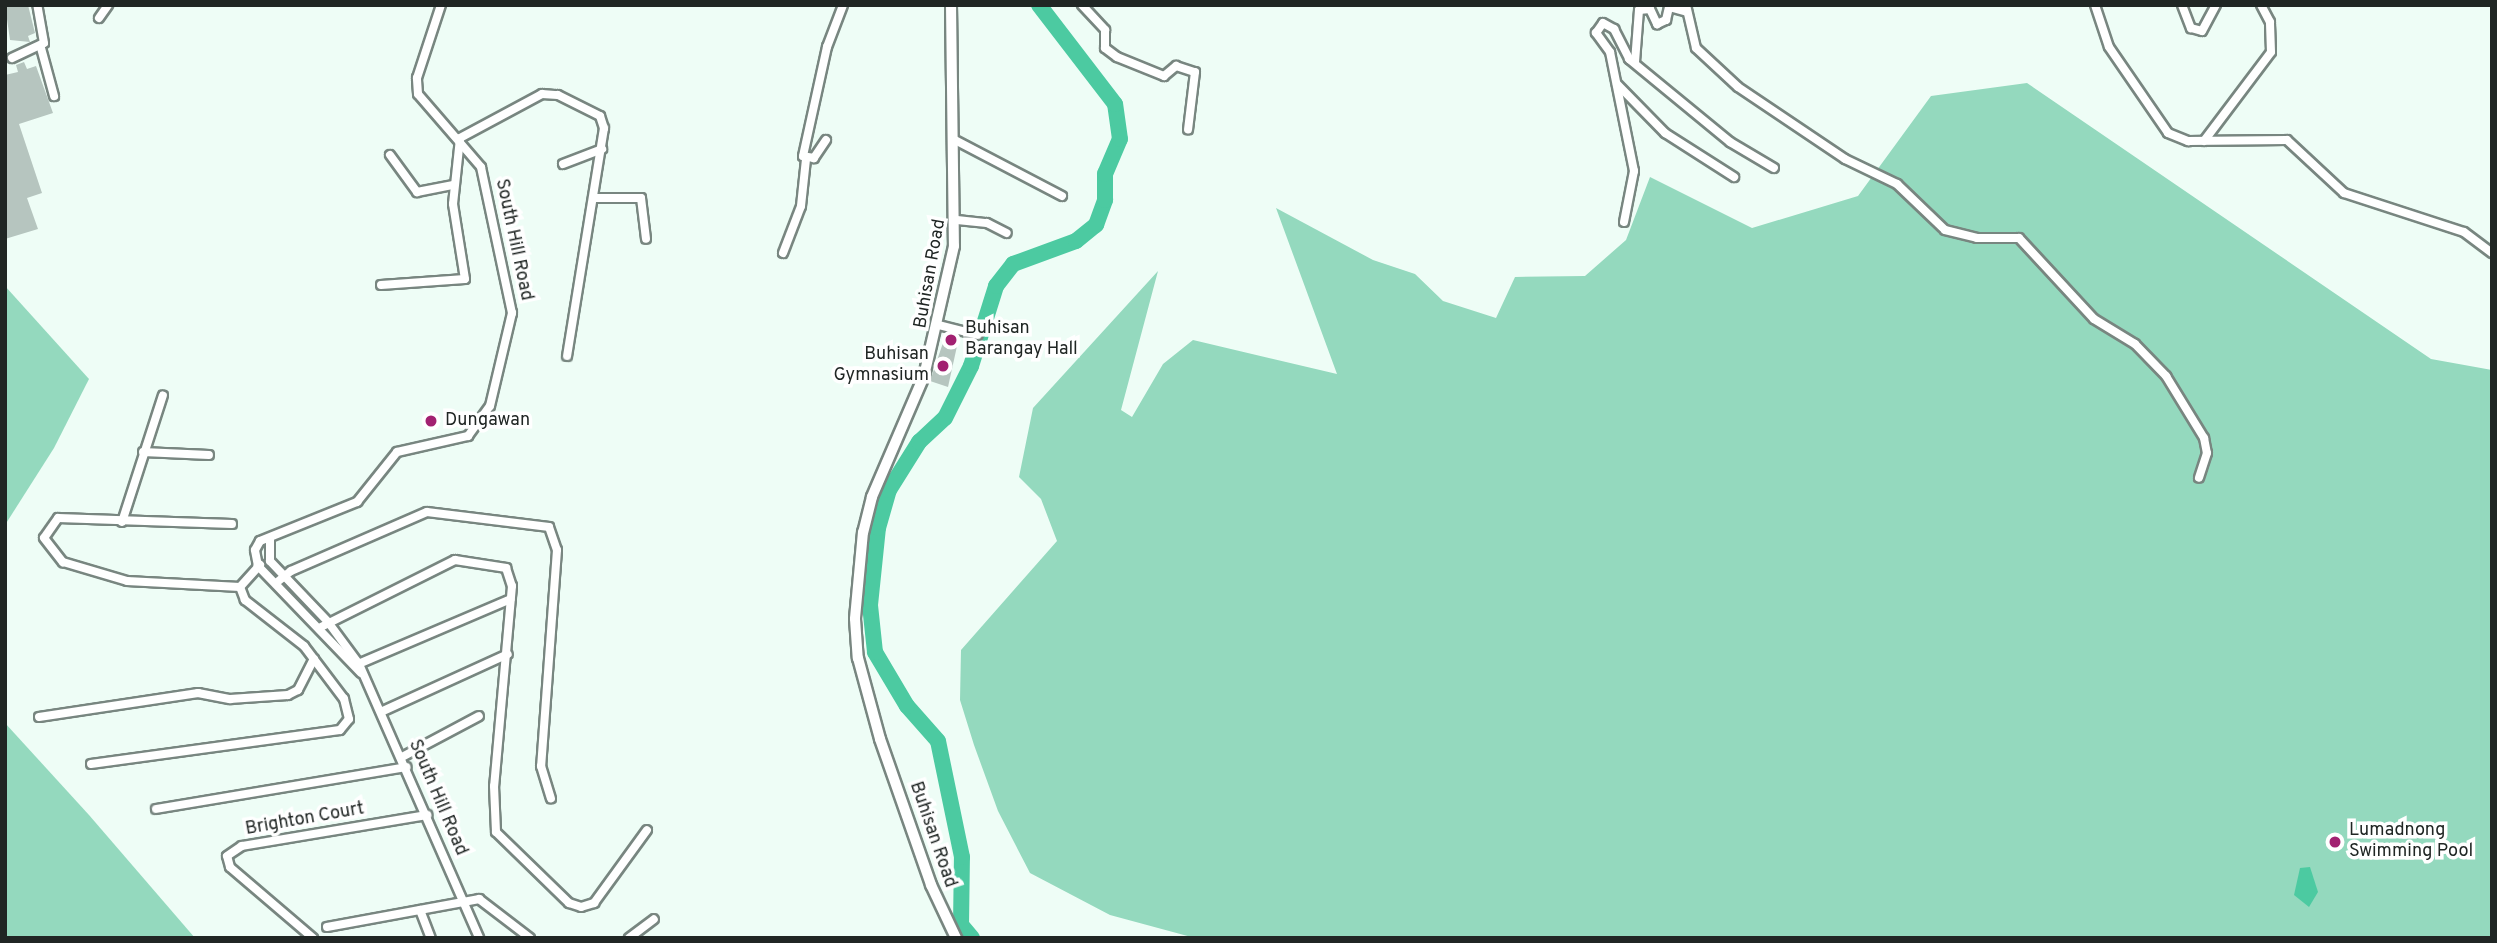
<!DOCTYPE html>
<html>
<head>
<meta charset="utf-8">
<style>
  body { margin:0 }
  #map { position:relative; width:2497px; height:943px; overflow:hidden; background:#eefdf6; font-family:Overpass,sans-serif }
  div>[style] { position:absolute }
  .green>* { inset:0; background:#94d9be }
  .water>* { inset:0; background:#4ccaa1 }
  .river>* { height:16px; margin:-8px; padding:0 8px; transform-origin:8px; border-radius:8px; background:#4ccaa1 }
  .building>* { inset:0; background:#b6c5bf }
  .roads { filter:drop-shadow(2px 0 #788680) drop-shadow(-2px 0 #788680) drop-shadow(0 2px #788680) drop-shadow(0 -2px #788680) }
  .minor>* { height:8px; margin:-4px; padding:0 4px; transform-origin:4px; border-radius:4px; background:#fff }
  .tertiary>* { height:10px; margin:-5px; padding:0 5px; transform-origin:5px; border-radius:5px; background:#fff }
  .dots>* { width:19px; height:19px; translate:-50% -50%; box-sizing:border-box; border:4px solid #fff; border-radius:50% }
  span { translate:-50% -50%; white-space:nowrap; text-align:center; line-height:1.15; -webkit-text-stroke:7px #fff; paint-order:stroke }
  .street-label { font-size:18px; color:#202624 }
  .poi-label { font-size:18px; color:#202624 }
  .left { translate:0 -50%; text-align:left }
  .right { translate:-100% -50%; text-align:right }
  .frame { position:absolute; inset:0; border:7px solid #202624; pointer-events:none }
</style>
</head>
<body>
<div id="map">
  <div class="green">
    <div style="clip-path:polygon(2027px 83px,2431px 359px,2492px 370px,2492px 938px,1195px 938px,1110px 915px,1030px 873px,998px 811px,974px 745px,960px 700px,961px 650px,1057px 541px,1041px 499px,1019px 477px,1033px 408px,1158px 271px,1121px 410px,1132px 417px,1163px 364px,1193px 340px,1337px 374px,1276px 208px,1373px 260px,1415px 274px,1443px 301px,1496px 318px,1515px 277px,1585px 276px,1626px 240px,1650px 177px,1752px 228px,1858px 196px,1931px 96px)"></div>
    <div style="clip-path:polygon(5px 286px,89px 379px,54px 448px,5px 525px)"></div>
    <div style="clip-path:polygon(5px 723px,89px 815px,195px 938px,5px 938px)"></div>
  </div>
  <div class="water">
    <div style="clip-path:polygon(2310px 867px,2318px 892px,2309px 907px,2294px 895px,2300px 868px)"></div>
  </div>
  <div class="river">
    <div style="left:972px;top:938px;width:17px;rotate:-130deg"></div>
    <div style="left:961px;top:925px;width:68px;rotate:-89.2deg"></div>
    <div style="left:962px;top:857px;width:118px;rotate:-101.7deg"></div>
    <div style="left:938px;top:741px;width:47px;rotate:-131.5deg"></div>
    <div style="left:907px;top:706px;width:63px;rotate:-120.7deg"></div>
    <div style="left:875px;top:652px;width:47px;rotate:-96.1deg"></div>
    <div style="left:870px;top:605px;width:77px;rotate:-84.1deg"></div>
    <div style="left:878px;top:528px;width:40px;rotate:-74deg"></div>
    <div style="left:889px;top:490px;width:57px;rotate:-58deg"></div>
    <div style="left:919px;top:442px;width:35px;rotate:-43deg"></div>
    <div style="left:945px;top:418px;width:58px;rotate:-63.4deg"></div>
    <div style="left:971px;top:366px;width:84px;rotate:-72.6deg"></div>
    <div style="left:996px;top:286px;width:28px;rotate:-52deg"></div>
    <div style="left:1013px;top:264px;width:67px;rotate:-20.1deg"></div>
    <div style="left:1076px;top:241px;width:26px;rotate:-39deg"></div>
    <div style="left:1096px;top:225px;width:27px;rotate:-70deg"></div>
    <div style="left:1105px;top:200px;width:26px;rotate:-90deg"></div>
    <div style="left:1105px;top:174px;width:38px;rotate:-67deg"></div>
    <div style="left:1120px;top:139px;width:35px;rotate:-98deg"></div>
    <div style="left:1115px;top:104px;width:125px;rotate:-127.5deg"></div>
  </div>
  <div class="building">
    <div style="clip-path:polygon(5px 5px,28px 5px,35px 33px,28px 36px,30px 42px,10px 40px)"></div>
    <div style="clip-path:polygon(24px 62px,27px 69px,36px 66px,53px 113px,19px 124px,42px 193px,27px 198px,38px 229px,5px 239px,5px 75px,18px 72px,16px 65px)"></div>
    <div style="clip-path:polygon(946px 334px,959px 337px,948px 387px,930px 381px)"></div>
  </div>
  <div class="roads">
    <div class="minor">
      <div style="left:1082px;top:5px;width:34px;rotate:47deg"></div>
      <div style="left:1105px;top:30px;width:18px;rotate:90deg"></div>
      <div style="left:1105px;top:48px;width:15px;rotate:37deg"></div>
      <div style="left:1117px;top:57px;width:51px;rotate:22deg"></div>
      <div style="left:1164px;top:76px;width:16px;rotate:-40deg"></div>
      <div style="left:1176px;top:66px;width:20px;rotate:18deg"></div>
      <div style="left:1195px;top:72px;width:58px;rotate:96.9deg"></div>
      <div style="left:1686px;top:5px;width:44px;rotate:76.9deg"></div>
      <div style="left:1696px;top:48px;width:57px;rotate:42.9deg"></div>
      <div style="left:1738px;top:87px;width:129px;rotate:33.9deg"></div>
      <div style="left:1845px;top:159px;width:58px;rotate:25.7deg"></div>
      <div style="left:1897px;top:184px;width:66px;rotate:43.8deg"></div>
      <div style="left:1945px;top:230px;width:33px;rotate:14deg"></div>
      <div style="left:1977px;top:238px;width:42px"></div>
      <div style="left:2019px;top:238px;width:110px;rotate:47.2deg"></div>
      <div style="left:2094px;top:319px;width:48px;rotate:31.4deg"></div>
      <div style="left:2135px;top:344px;width:45px;rotate:45.9deg"></div>
      <div style="left:2166px;top:376px;width:73px;rotate:58.5deg"></div>
      <div style="left:2204px;top:438px;width:15px;rotate:79deg"></div>
      <div style="left:2207px;top:453px;width:26px;rotate:108deg"></div>
      <div style="left:2095px;top:5px;width:44px;rotate:71.6deg"></div>
      <div style="left:2109px;top:47px;width:104px;rotate:55.5deg"></div>
      <div style="left:2168px;top:133px;width:22px;rotate:22deg"></div>
      <div style="left:2188px;top:141px;width:99px;rotate:-0.6deg"></div>
      <div style="left:2287px;top:140px;width:78px;rotate:42.9deg"></div>
      <div style="left:2344px;top:193px;width:126px;rotate:18deg"></div>
      <div style="left:2464px;top:232px;width:35px;rotate:37deg"></div>
      <div style="left:2182px;top:5px;width:25px;rotate:69deg"></div>
      <div style="left:2191px;top:28px;width:11px;rotate:15deg"></div>
      <div style="left:2202px;top:31px;width:30px;rotate:-62deg"></div>
      <div style="left:99px;top:18px;width:16px;rotate:-55deg"></div>
      <div style="left:41px;top:48px;width:50px;rotate:74.8deg"></div>
      <div style="left:12px;top:58px;width:35px;rotate:-25deg"></div>
      <div style="left:44px;top:43px;width:39px;rotate:-100deg"></div>
      <div style="left:1635px;top:62px;width:52px;rotate:-85.6deg"></div>
      <div style="left:1639px;top:10px;width:11px;rotate:-5deg"></div>
      <div style="left:1650px;top:9px;width:17px;rotate:65deg"></div>
      <div style="left:1657px;top:24px;width:10px;rotate:-24deg"></div>
      <div style="left:1666px;top:20px;width:13px;rotate:-77deg"></div>
      <div style="left:1669px;top:7px;width:16px;rotate:15deg"></div>
      <div style="left:1617px;top:84px;width:69px;rotate:45.6deg"></div>
      <div style="left:1665px;top:133px;width:82px;rotate:32.5deg"></div>
      <div style="left:953px;top:139px;width:123px;rotate:27.6deg"></div>
      <div style="left:826px;top:140px;width:22px;rotate:124deg"></div>
      <div style="left:814px;top:158px;width:11px;rotate:-170deg"></div>
      <div style="left:803px;top:156px;width:112px;rotate:-77.6deg"></div>
      <div style="left:827px;top:47px;width:45px;rotate:-69.1deg"></div>
      <div style="left:2204px;top:141px;width:111px;rotate:-53deg"></div>
      <div style="left:2271px;top:52px;width:30px;rotate:-92deg"></div>
      <div style="left:2270px;top:22px;width:19px;rotate:-118deg"></div>
      <div style="left:390px;top:155px;width:46px;rotate:53.9deg"></div>
      <div style="left:417px;top:192px;width:37px;rotate:-11deg"></div>
      <div style="left:563px;top:164px;width:42px;rotate:-21deg"></div>
      <div style="left:596px;top:198px;width:45px"></div>
      <div style="left:641px;top:198px;width:41px;rotate:83deg"></div>
      <div style="left:957px;top:220px;width:30px;rotate:6deg"></div>
      <div style="left:987px;top:223px;width:22px;rotate:27deg"></div>
      <div style="left:1624px;top:222px;width:52px;rotate:-78.9deg"></div>
      <div style="left:1634px;top:171px;width:121px;rotate:-101.4deg"></div>
      <div style="left:1610px;top:52px;width:24px;rotate:-126deg"></div>
      <div style="left:1596px;top:33px;width:12px;rotate:-55deg"></div>
      <div style="left:1603px;top:23px;width:13px;rotate:29deg"></div>
      <div style="left:1614px;top:29px;width:34px;rotate:63deg"></div>
      <div style="left:1629px;top:59px;width:131px;rotate:39.4deg"></div>
      <div style="left:1730px;top:142px;width:51px;rotate:30.6deg"></div>
      <div style="left:783px;top:253px;width:50px;rotate:-69deg"></div>
      <div style="left:801px;top:206px;width:47px;rotate:-83.9deg"></div>
      <div style="left:381px;top:285px;width:84px;rotate:-4.1deg"></div>
      <div style="left:465px;top:279px;width:76px;rotate:-99.1deg"></div>
      <div style="left:453px;top:204px;width:66px;rotate:-83.9deg"></div>
      <div style="left:460px;top:138px;width:93px;rotate:-28.2deg"></div>
      <div style="left:542px;top:94px;width:16px;rotate:4deg"></div>
      <div style="left:558px;top:95px;width:47px;rotate:26.6deg"></div>
      <div style="left:600px;top:116px;width:13px;rotate:72deg"></div>
      <div style="left:604px;top:128px;width:231px;rotate:99.2deg"></div>
      <div style="left:939px;top:325px;width:40px;rotate:14.4deg"></div>
      <div style="left:143px;top:452px;width:66px;rotate:2.6deg"></div>
      <div style="left:122px;top:522px;width:133px;rotate:-72.1deg"></div>
      <div style="left:232px;top:524px;width:174px;rotate:-178deg"></div>
      <div style="left:58px;top:518px;width:24px;rotate:125deg"></div>
      <div style="left:44px;top:538px;width:31px;rotate:52deg"></div>
      <div style="left:63px;top:562px;width:67px;rotate:16.5deg"></div>
      <div style="left:127px;top:581px;width:113px;rotate:3deg"></div>
      <div style="left:240px;top:587px;width:30px;rotate:-48deg"></div>
      <div style="left:270px;top:538px;width:23px;rotate:90deg"></div>
      <div style="left:270px;top:561px;width:84px;rotate:46.4deg"></div>
      <div style="left:328px;top:622px;width:52px;rotate:53.6deg"></div>
      <div style="left:359px;top:664px;width:299px;rotate:66.3deg"></div>
      <div style="left:276px;top:583px;width:19px;rotate:-39deg"></div>
      <div style="left:291px;top:571px;width:148px;rotate:-23.5deg"></div>
      <div style="left:427px;top:512px;width:123px;rotate:7deg"></div>
      <div style="left:549px;top:527px;width:24px;rotate:71deg"></div>
      <div style="left:557px;top:550px;width:217px;rotate:94.2deg"></div>
      <div style="left:541px;top:766px;width:34px;rotate:73deg"></div>
      <div style="left:321px;top:627px;width:150px;rotate:-26.6deg"></div>
      <div style="left:455px;top:560px;width:52px;rotate:8.9deg"></div>
      <div style="left:506px;top:568px;width:19px;rotate:72deg"></div>
      <div style="left:512px;top:586px;width:201px;rotate:95.1deg"></div>
      <div style="left:494px;top:786px;width:46px;rotate:87.5deg"></div>
      <div style="left:496px;top:832px;width:102px;rotate:44.2deg"></div>
      <div style="left:569px;top:903px;width:13px;rotate:18deg"></div>
      <div style="left:581px;top:907px;width:14px;rotate:-17deg"></div>
      <div style="left:594px;top:903px;width:90px;rotate:-54deg"></div>
      <div style="left:356px;top:665px;width:168px;rotate:-23.1deg"></div>
      <div style="left:361px;top:673px;width:149px;rotate:-133.9deg"></div>
      <div style="left:258px;top:566px;width:16px;rotate:-101deg"></div>
      <div style="left:255px;top:550px;width:10px;rotate:-61deg"></div>
      <div style="left:260px;top:541px;width:105px;rotate:-21.9deg"></div>
      <div style="left:357px;top:502px;width:64px;rotate:-51.3deg"></div>
      <div style="left:397px;top:452px;width:73px;rotate:-12.7deg"></div>
      <div style="left:468px;top:436px;width:37px;rotate:-54deg"></div>
      <div style="left:490px;top:406px;width:96px;rotate:-76.7deg"></div>
      <div style="left:512px;top:313px;width:149px;rotate:-102deg"></div>
      <div style="left:481px;top:167px;width:96px;rotate:-130.8deg"></div>
      <div style="left:418px;top:94px;width:16px;rotate:-94deg"></div>
      <div style="left:417px;top:78px;width:77px;rotate:-71.8deg"></div>
      <div style="left:383px;top:711px;width:137px;rotate:-24.5deg"></div>
      <div style="left:39px;top:717px;width:161px;rotate:-8.6deg"></div>
      <div style="left:198px;top:693px;width:33px;rotate:11deg"></div>
      <div style="left:230px;top:699px;width:58px;rotate:-3.9deg"></div>
      <div style="left:288px;top:695px;width:11px;rotate:-27deg"></div>
      <div style="left:298px;top:690px;width:35px;rotate:-63deg"></div>
      <div style="left:402px;top:757px;width:87px;rotate:-28deg"></div>
      <div style="left:91px;top:764px;width:251px;rotate:-7.8deg"></div>
      <div style="left:340px;top:730px;width:14px;rotate:-51deg"></div>
      <div style="left:349px;top:719px;width:21px;rotate:-104deg"></div>
      <div style="left:344px;top:699px;width:66px;rotate:-127deg"></div>
      <div style="left:304px;top:646px;width:75px;rotate:-142.1deg"></div>
      <div style="left:245px;top:600px;width:14px;rotate:-111deg"></div>
      <div style="left:156px;top:809px;width:254px;rotate:-9.5deg"></div>
      <div style="left:420px;top:910px;width:30px;rotate:69deg"></div>
      <div style="left:327px;top:927px;width:155px;rotate:-10.4deg"></div>
      <div style="left:479px;top:899px;width:64px;rotate:37.4deg"></div>
      <div style="left:313px;top:938px;width:109px;rotate:-139.5deg"></div>
      <div style="left:230px;top:867px;width:11px;rotate:-105deg"></div>
      <div style="left:227px;top:856px;width:18px;rotate:-34deg"></div>
      <div style="left:242px;top:846px;width:188px;rotate:-9.5deg"></div>
      <div style="left:629px;top:938px;width:31px;rotate:-37deg"></div>
    </div>
    <div class="tertiary">
      <div style="left:951px;top:5px;width:241px;rotate:89.3deg"></div>
      <div style="left:954px;top:246px;width:133px;rotate:103deg"></div>
      <div style="left:924px;top:376px;width:132px;rotate:113.3deg"></div>
      <div style="left:872px;top:497px;width:36px;rotate:104deg"></div>
      <div style="left:863px;top:532px;width:87px;rotate:95.3deg"></div>
      <div style="left:855px;top:619px;width:39px;rotate:86deg"></div>
      <div style="left:858px;top:658px;width:84px;rotate:74.8deg"></div>
      <div style="left:880px;top:739px;width:155px;rotate:70.7deg"></div>
      <div style="left:931px;top:885px;width:59px;rotate:64.7deg"></div>
    </div>
  </div>
  <div class="dots">
    <div style="left:951px;top:340px;background:#a22171"></div>
    <div style="left:943px;top:366px;background:#a22171"></div>
    <div style="left:431px;top:421px;background:#a22171"></div>
    <div style="left:2335px;top:842px;background:#a22171"></div>
  </div>
  <div class="street-label">
    <span style="left:513px;top:240px;rotate:78deg">South Hill Road</span>
    <span style="left:931px;top:274px;rotate:-80deg">Buhisan Road</span>
    <span style="left:437px;top:798px;rotate:67deg">South Hill Road</span>
    <span style="left:305px;top:820px;rotate:-10deg">Brighton Court</span>
    <span style="left:932px;top:835px;rotate:71deg">Buhisan Road</span>
  </div>
  <div class="poi-label">
    <span class="left" style="left:965px;top:340px">Buhisan<br>Barangay Hall</span>
    <span class="right" style="left:929px;top:366px">Buhisan<br>Gymnasium</span>
    <span class="left" style="left:445px;top:421px">Dungawan</span>
    <span class="left" style="left:2349px;top:842px">Lumadnong<br>Swimming Pool</span>
  </div>
  <div class="frame"></div>
</div>
</body>
</html>
